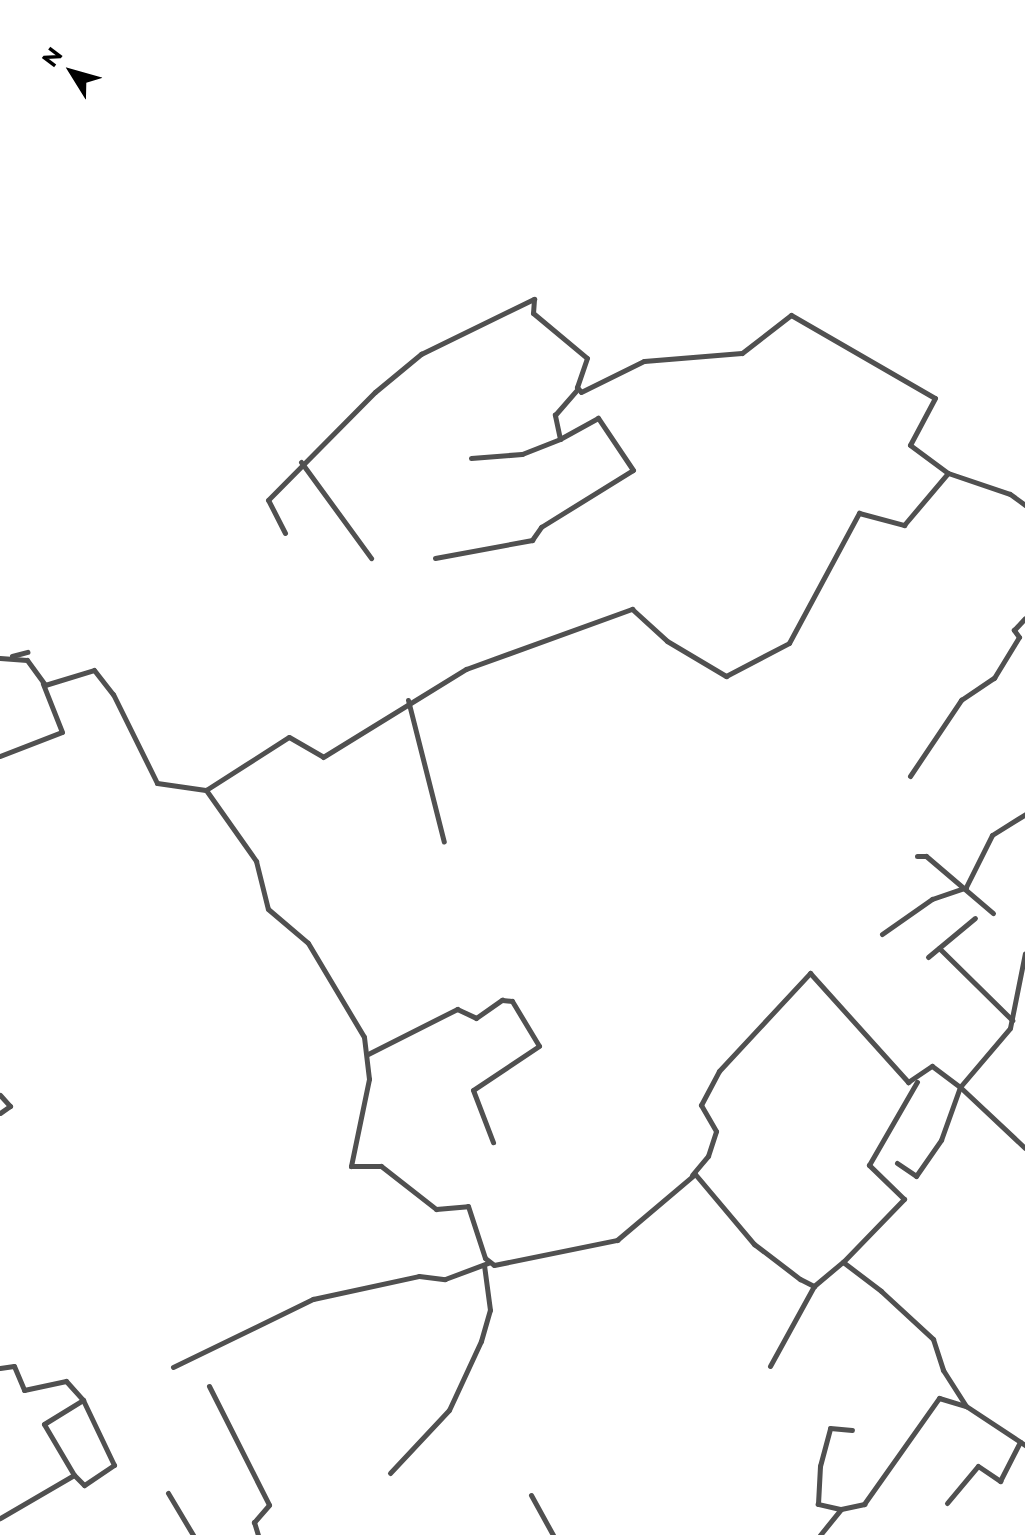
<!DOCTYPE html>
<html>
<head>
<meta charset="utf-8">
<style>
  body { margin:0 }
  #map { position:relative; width:1025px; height:1535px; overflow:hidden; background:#fff; font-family:Montserrat,sans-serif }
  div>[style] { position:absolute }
  .minor>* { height:5px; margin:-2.5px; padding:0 2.5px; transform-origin:2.5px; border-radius:2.5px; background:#505050 }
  span { translate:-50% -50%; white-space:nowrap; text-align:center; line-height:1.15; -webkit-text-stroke:6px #fff; paint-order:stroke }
  .north { position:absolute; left:32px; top:32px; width:80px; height:80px; -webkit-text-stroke:6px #fff; paint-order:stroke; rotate:307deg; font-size:22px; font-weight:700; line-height:32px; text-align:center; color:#000 }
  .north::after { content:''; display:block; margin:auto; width:28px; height:36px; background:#000; clip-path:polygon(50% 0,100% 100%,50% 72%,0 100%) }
</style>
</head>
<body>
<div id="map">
  <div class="minor">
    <div style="left:471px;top:458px;width:51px;rotate:-4.5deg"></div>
    <div style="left:522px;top:454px;width:41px;rotate:-21.5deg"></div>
    <div style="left:301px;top:462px;width:119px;rotate:53.9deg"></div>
    <div style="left:285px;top:533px;width:37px;rotate:-117deg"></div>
    <div style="left:268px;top:500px;width:152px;rotate:-45.3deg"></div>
    <div style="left:375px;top:392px;width:60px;rotate:-39.6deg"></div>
    <div style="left:421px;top:354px;width:126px;rotate:-26deg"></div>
    <div style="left:534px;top:299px;width:14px;rotate:94deg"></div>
    <div style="left:533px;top:313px;width:70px;rotate:39.8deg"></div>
    <div style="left:587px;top:358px;width:31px;rotate:109deg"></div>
    <div style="left:577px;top:387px;width:6px;rotate:51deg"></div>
    <div style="left:581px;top:392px;width:70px;rotate:-26.2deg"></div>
    <div style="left:644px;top:361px;width:98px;rotate:-4.7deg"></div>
    <div style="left:742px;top:353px;width:62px;rotate:-37.8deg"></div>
    <div style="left:791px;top:315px;width:166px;rotate:30deg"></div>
    <div style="left:935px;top:398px;width:53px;rotate:118deg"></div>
    <div style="left:910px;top:445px;width:47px;rotate:36.4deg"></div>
    <div style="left:948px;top:473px;width:65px;rotate:18.7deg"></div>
    <div style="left:1010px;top:494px;width:19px;rotate:36deg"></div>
    <div style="left:435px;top:558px;width:99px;rotate:-10.5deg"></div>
    <div style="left:532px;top:540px;width:16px;rotate:-55deg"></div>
    <div style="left:541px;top:527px;width:108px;rotate:-31.8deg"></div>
    <div style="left:633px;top:470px;width:63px;rotate:-123.9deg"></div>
    <div style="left:598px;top:418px;width:43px;rotate:151.1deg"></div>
    <div style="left:560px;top:439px;width:25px;rotate:-102deg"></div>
    <div style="left:555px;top:415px;width:32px;rotate:-49deg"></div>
    <div style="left:12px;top:656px;width:16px;rotate:-15deg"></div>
    <div style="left:0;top:658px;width:27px;rotate:4deg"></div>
    <div style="left:27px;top:660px;width:31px;rotate:54deg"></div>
    <div style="left:45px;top:685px;width:51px;rotate:-17deg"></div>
    <div style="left:94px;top:670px;width:31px;rotate:52deg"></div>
    <div style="left:113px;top:694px;width:99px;rotate:63.7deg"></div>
    <div style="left:157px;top:783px;width:49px;rotate:8.1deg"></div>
    <div style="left:206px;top:790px;width:98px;rotate:-32.6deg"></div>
    <div style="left:289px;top:737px;width:39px;rotate:30deg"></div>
    <div style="left:323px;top:757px;width:168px;rotate:-31.6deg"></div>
    <div style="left:466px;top:669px;width:177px;rotate:-19.9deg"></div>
    <div style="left:632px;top:609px;width:47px;rotate:42.4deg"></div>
    <div style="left:667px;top:641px;width:69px;rotate:30.7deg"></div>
    <div style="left:726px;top:676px;width:71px;rotate:-27.6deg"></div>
    <div style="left:789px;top:643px;width:148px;rotate:-61.7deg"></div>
    <div style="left:859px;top:513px;width:47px;rotate:14.9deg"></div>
    <div style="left:904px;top:525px;width:68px;rotate:-49.8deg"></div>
    <div style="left:408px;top:700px;width:146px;rotate:75.8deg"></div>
    <div style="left:0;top:756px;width:66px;rotate:-21.2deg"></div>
    <div style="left:62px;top:732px;width:52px;rotate:-111.6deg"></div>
    <div style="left:910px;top:776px;width:92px;rotate:-56.1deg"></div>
    <div style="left:961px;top:700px;width:40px;rotate:-34deg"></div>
    <div style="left:994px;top:678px;width:48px;rotate:-58.6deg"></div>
    <div style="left:1019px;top:637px;width:9px;rotate:-126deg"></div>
    <div style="left:1014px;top:630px;width:16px;rotate:-47deg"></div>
    <div style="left:206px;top:790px;width:87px;rotate:54.8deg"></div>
    <div style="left:256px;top:861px;width:49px;rotate:76deg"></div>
    <div style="left:268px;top:909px;width:52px;rotate:40.4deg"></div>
    <div style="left:308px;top:943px;width:109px;rotate:59.2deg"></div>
    <div style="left:364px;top:1037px;width:42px;rotate:83.2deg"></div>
    <div style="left:369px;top:1079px;width:89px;rotate:101.7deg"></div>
    <div style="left:351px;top:1166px;width:30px"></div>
    <div style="left:381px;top:1166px;width:70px;rotate:38deg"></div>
    <div style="left:436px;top:1209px;width:32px;rotate:-5deg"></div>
    <div style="left:468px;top:1206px;width:55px;rotate:71.9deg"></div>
    <div style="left:485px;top:1258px;width:11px;rotate:38deg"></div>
    <div style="left:494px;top:1265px;width:126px;rotate:-11.5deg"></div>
    <div style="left:617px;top:1240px;width:102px;rotate:-40.2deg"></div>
    <div style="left:695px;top:1174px;width:92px;rotate:49.9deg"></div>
    <div style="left:754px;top:1244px;width:58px;rotate:37.3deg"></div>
    <div style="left:800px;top:1279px;width:16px;rotate:27deg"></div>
    <div style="left:814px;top:1286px;width:38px;rotate:-40deg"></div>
    <div style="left:843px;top:1262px;width:48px;rotate:37.3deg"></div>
    <div style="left:881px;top:1291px;width:71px;rotate:42.7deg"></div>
    <div style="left:933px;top:1339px;width:33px;rotate:72deg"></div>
    <div style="left:943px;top:1370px;width:43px;rotate:57.4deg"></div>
    <div style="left:966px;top:1406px;width:71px;rotate:33.5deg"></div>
    <div style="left:917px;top:856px;width:9px"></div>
    <div style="left:926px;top:856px;width:88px;rotate:40.4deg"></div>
    <div style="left:882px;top:934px;width:61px;rotate:-35deg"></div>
    <div style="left:932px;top:899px;width:36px;rotate:-19deg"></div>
    <div style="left:966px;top:887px;width:58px;rotate:-63.4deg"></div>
    <div style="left:992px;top:835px;width:39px;rotate:-32deg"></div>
    <div style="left:939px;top:948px;width:103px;rotate:44.6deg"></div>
    <div style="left:928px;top:957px;width:61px;rotate:-39.7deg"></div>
    <div style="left:368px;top:1054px;width:100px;rotate:-26.8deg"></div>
    <div style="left:457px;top:1009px;width:21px;rotate:25deg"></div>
    <div style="left:476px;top:1018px;width:32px;rotate:-35deg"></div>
    <div style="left:502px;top:1000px;width:10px;rotate:6deg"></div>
    <div style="left:512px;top:1001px;width:52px;rotate:59deg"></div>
    <div style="left:539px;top:1046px;width:79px;rotate:146.3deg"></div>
    <div style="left:473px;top:1090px;width:56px;rotate:69deg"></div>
    <div style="left:0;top:1095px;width:15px;rotate:48deg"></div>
    <div style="left:10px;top:1106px;width:12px;rotate:145deg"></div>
    <div style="left:897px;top:1163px;width:23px;rotate:34deg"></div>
    <div style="left:916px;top:1176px;width:44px;rotate:-55.2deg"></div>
    <div style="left:941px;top:1140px;width:56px;rotate:-70.3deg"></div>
    <div style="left:960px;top:1087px;width:89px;rotate:43.2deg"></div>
    <div style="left:692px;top:1175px;width:25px;rotate:-50deg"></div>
    <div style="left:708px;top:1156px;width:26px;rotate:-72deg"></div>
    <div style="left:716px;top:1131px;width:30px;rotate:-120deg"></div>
    <div style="left:701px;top:1105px;width:38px;rotate:-62deg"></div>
    <div style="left:719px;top:1071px;width:134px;rotate:-47.1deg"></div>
    <div style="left:810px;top:973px;width:147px;rotate:48deg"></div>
    <div style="left:908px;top:1082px;width:29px;rotate:-34deg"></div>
    <div style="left:932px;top:1066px;width:35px;rotate:37deg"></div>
    <div style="left:960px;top:1087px;width:77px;rotate:-49.7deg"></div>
    <div style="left:1010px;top:1028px;width:76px;rotate:-78.7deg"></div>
    <div style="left:843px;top:1262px;width:88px;rotate:-45.9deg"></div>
    <div style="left:904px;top:1199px;width:49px;rotate:-135.8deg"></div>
    <div style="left:869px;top:1165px;width:96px;rotate:-60deg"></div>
    <div style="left:770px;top:1366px;width:91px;rotate:-61.2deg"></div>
    <div style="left:173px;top:1367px;width:156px;rotate:-25.9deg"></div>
    <div style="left:313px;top:1299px;width:108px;rotate:-12.2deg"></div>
    <div style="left:419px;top:1276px;width:26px;rotate:7deg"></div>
    <div style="left:445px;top:1279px;width:46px;rotate:-20.4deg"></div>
    <div style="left:0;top:1368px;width:14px;rotate:-8deg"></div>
    <div style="left:14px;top:1366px;width:26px;rotate:67deg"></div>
    <div style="left:24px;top:1390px;width:43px;rotate:-12.1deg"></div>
    <div style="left:66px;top:1381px;width:25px;rotate:48deg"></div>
    <div style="left:83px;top:1400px;width:72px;rotate:64.5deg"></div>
    <div style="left:114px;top:1465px;width:36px;rotate:146deg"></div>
    <div style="left:84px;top:1485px;width:14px;rotate:-135deg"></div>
    <div style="left:74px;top:1475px;width:86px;rotate:149.8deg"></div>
    <div style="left:209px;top:1386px;width:133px;rotate:63.2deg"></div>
    <div style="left:269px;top:1505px;width:23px;rotate:131deg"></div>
    <div style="left:254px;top:1522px;width:14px;rotate:73deg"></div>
    <div style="left:390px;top:1473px;width:86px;rotate:-46.9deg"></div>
    <div style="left:449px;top:1410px;width:76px;rotate:-65.1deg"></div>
    <div style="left:481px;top:1341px;width:32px;rotate:-74deg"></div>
    <div style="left:490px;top:1310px;width:45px;rotate:-97.6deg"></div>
    <div style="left:74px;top:1475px;width:59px;rotate:-120.5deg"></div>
    <div style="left:44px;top:1424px;width:46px;rotate:-31.6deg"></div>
    <div style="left:168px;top:1493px;width:49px;rotate:59.2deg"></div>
    <div style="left:531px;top:1495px;width:46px;rotate:61.2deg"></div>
    <div style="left:947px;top:1503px;width:48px;rotate:-50deg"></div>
    <div style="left:978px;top:1466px;width:27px;rotate:34deg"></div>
    <div style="left:1000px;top:1481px;width:44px;rotate:-62.9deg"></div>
    <div style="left:840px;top:1509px;width:23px;rotate:-167deg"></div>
    <div style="left:818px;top:1504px;width:38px;rotate:-87deg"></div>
    <div style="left:820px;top:1466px;width:39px;rotate:-75deg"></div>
    <div style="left:830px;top:1428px;width:22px;rotate:5deg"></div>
    <div style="left:820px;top:1535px;width:33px;rotate:-51deg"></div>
    <div style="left:841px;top:1509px;width:24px;rotate:-12deg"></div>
    <div style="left:864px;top:1504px;width:130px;rotate:-54.7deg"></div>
    <div style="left:939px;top:1398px;width:28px;rotate:17deg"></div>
  </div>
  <div class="north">N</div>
</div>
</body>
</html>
